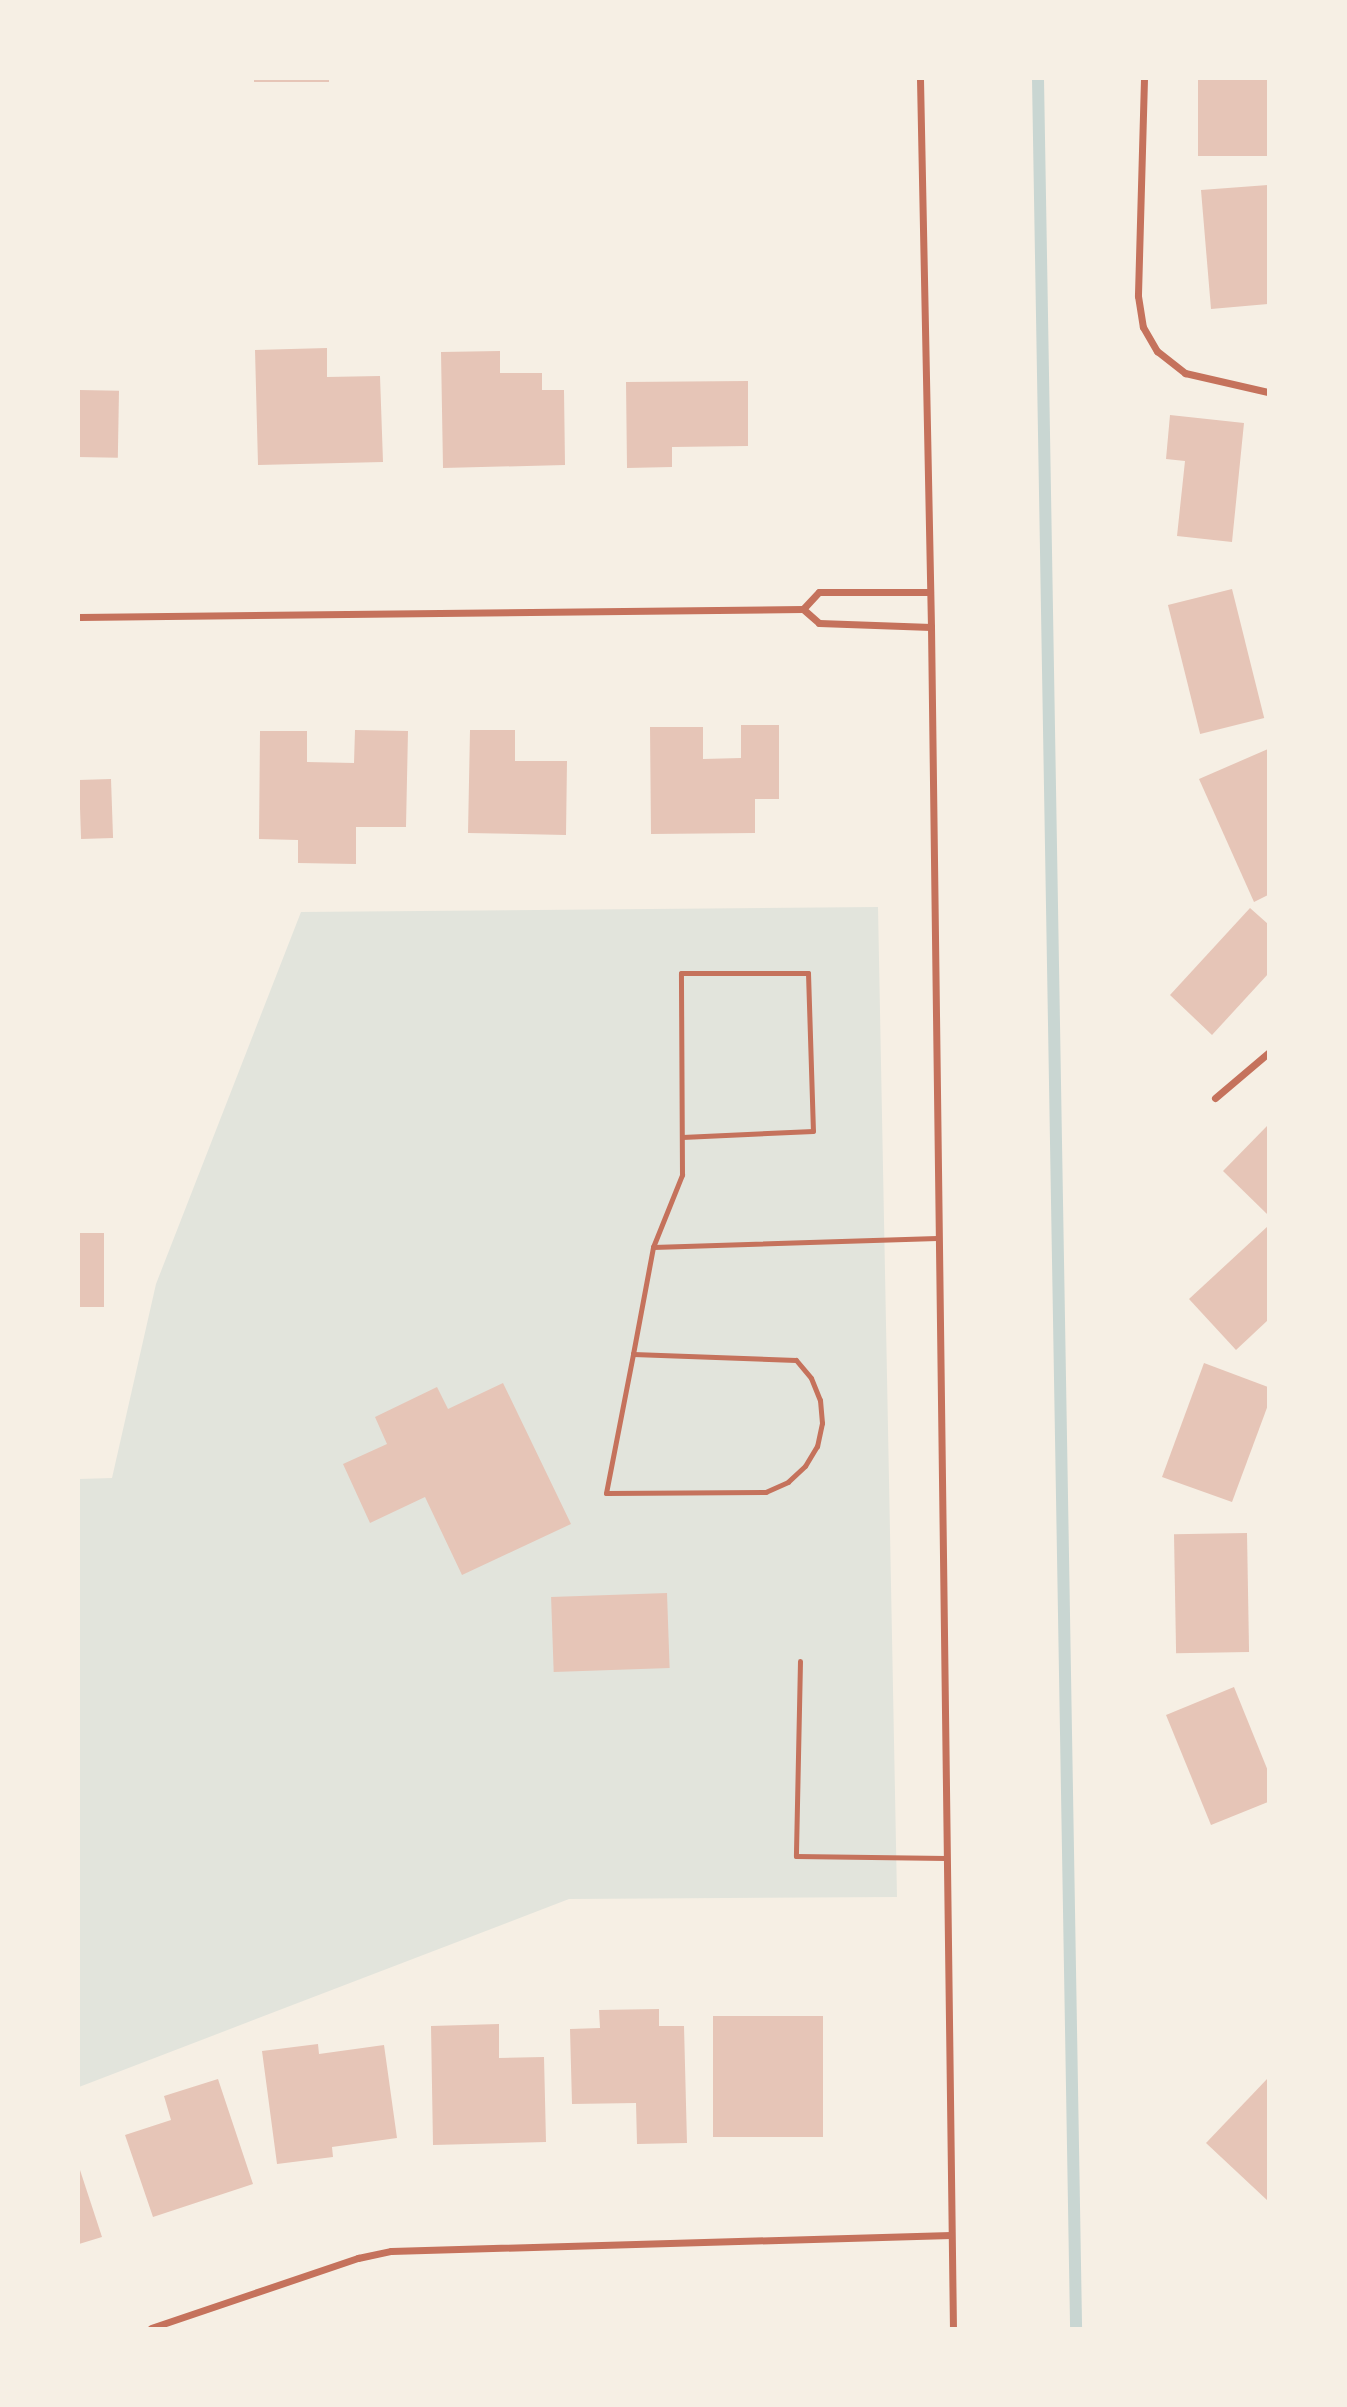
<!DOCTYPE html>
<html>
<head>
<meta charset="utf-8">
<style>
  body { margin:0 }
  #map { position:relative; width:1347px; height:2407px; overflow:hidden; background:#f6efe4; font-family:Cabin,sans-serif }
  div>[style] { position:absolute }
  .green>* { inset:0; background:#e2e4dc }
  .stream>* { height:12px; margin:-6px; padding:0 6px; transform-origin:6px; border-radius:6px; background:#c9d6d2 }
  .building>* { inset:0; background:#e6c5b7; transform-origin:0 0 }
  .service>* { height:5px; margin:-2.5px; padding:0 2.5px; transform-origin:2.5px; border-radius:2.5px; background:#c5725c }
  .minor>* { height:7px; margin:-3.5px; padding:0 3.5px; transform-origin:3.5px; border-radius:3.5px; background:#c5725c }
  span { translate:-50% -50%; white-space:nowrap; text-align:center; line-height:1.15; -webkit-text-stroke:5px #f6efe4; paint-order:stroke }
  .frame { position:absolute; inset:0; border:80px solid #f6efe4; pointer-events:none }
</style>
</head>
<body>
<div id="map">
  <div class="green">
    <div style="clip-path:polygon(878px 907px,897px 1897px,569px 1899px,79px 2087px,79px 1479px,112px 1478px,156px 1284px,301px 912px)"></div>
  </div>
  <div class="stream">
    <div style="left:1038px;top:79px;width:2249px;rotate:89.03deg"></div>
  </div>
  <div class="building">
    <div style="left:254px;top:79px;width:75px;height:3px"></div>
    <div style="left:1198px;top:79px;width:70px;height:77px"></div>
    <div style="clip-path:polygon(1268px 185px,1268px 304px,1211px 309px,1201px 190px)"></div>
    <div style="clip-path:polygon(327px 348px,327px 377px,380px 376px,383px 462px,258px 465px,255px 350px)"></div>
    <div style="clip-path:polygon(500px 351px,500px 373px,542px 373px,542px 390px,564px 390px,565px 465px,443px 468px,441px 352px)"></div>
    <div style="clip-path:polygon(748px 381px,748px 446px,672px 447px,672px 467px,627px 468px,626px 382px)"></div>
    <div style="left:79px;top:390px;width:40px;height:67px;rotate:1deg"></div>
    <div style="clip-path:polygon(1170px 415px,1244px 423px,1232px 542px,1177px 536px,1185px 461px,1166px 459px)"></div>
    <div style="left:1232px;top:589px;width:133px;height:66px;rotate:76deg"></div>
    <div style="clip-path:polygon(741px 725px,779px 725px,779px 799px,755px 799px,755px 833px,651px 834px,650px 727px,703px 727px,703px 759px,741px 758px)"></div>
    <div style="clip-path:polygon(355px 730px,408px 731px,406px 827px,356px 827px,356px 864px,298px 863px,298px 840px,259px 839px,260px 731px,307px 731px,307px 762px,354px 763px)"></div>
    <div style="clip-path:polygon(470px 730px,515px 730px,515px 761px,567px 761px,566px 835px,468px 833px)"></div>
    <div style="clip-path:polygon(1268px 749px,1268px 895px,1254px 902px,1199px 779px)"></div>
    <div style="left:111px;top:779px;width:59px;height:32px;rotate:88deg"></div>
    <div style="clip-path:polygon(1250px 908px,1268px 924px,1268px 974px,1212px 1035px,1170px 995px)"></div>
    <div style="clip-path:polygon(1268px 1125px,1268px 1215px,1223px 1171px)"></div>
    <div style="clip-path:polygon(1268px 1226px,1268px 1320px,1236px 1350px,1189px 1299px)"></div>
    <div style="left:79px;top:1233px;width:25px;height:74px"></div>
    <div style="clip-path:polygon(1204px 1363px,1268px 1387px,1268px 1405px,1232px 1502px,1162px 1477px)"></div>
    <div style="clip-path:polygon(503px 1383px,571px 1524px,462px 1575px,425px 1497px,370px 1523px,343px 1464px,387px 1444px,375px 1417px,437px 1387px,448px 1409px)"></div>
    <div style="left:1247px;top:1533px;width:119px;height:73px;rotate:89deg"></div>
    <div style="left:667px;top:1593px;width:75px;height:116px;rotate:88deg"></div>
    <div style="clip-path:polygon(1234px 1687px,1268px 1771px,1268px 1802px,1211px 1825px,1166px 1715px)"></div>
    <div style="clip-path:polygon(659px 2009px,659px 2026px,684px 2026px,687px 2143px,637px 2144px,636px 2103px,572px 2104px,570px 2029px,600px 2028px,599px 2010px)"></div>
    <div style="left:823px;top:2016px;width:121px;height:110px;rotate:90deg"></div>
    <div style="clip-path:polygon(499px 2024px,499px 2058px,544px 2057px,546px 2142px,433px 2145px,431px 2026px)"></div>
    <div style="clip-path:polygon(318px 2044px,319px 2054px,384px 2045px,397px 2138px,332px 2147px,333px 2157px,277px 2164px,262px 2051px)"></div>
    <div style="clip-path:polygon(1268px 2078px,1268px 2201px,1206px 2143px)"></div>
    <div style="clip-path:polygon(218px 2079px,253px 2184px,153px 2217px,125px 2135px,171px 2120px,164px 2096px)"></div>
    <div style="clip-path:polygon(79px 2167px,102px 2237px,79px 2244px)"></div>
  </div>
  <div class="service">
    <div style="left:653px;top:1247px;width:78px;rotate:-68.1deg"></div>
    <div style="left:682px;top:1175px;width:202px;rotate:-90.3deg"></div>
    <div style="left:681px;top:973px;width:127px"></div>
    <div style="left:808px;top:973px;width:158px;rotate:88.2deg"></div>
    <div style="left:813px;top:1131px;width:131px;rotate:177.4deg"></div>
    <div style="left:633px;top:1354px;width:163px;rotate:2.1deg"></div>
    <div style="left:796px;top:1360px;width:23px;rotate:50deg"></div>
    <div style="left:811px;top:1378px;width:24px;rotate:68deg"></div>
    <div style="left:820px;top:1400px;width:23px;rotate:85deg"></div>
    <div style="left:822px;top:1423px;width:24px;rotate:102deg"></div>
    <div style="left:817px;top:1446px;width:23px;rotate:121deg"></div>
    <div style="left:805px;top:1466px;width:23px;rotate:137deg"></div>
    <div style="left:788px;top:1482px;width:24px;rotate:156deg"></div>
    <div style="left:766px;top:1492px;width:160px;rotate:179.6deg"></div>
    <div style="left:606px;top:1493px;width:142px;rotate:-79deg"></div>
    <div style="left:633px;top:1354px;width:109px;rotate:-79.4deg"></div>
    <div style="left:653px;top:1247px;width:284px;rotate:-1.8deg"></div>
    <div style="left:800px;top:1661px;width:195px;rotate:91.2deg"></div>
    <div style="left:796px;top:1856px;width:150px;rotate:0.8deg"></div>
  </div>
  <div class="minor">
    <div style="left:920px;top:79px;width:548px;rotate:88.85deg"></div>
    <div style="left:931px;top:627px;width:1701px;rotate:89.26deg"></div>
    <div style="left:1144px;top:79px;width:217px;rotate:91.6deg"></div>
    <div style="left:1138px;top:296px;width:31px;rotate:81deg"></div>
    <div style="left:1143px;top:327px;width:28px;rotate:60deg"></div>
    <div style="left:1157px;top:351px;width:36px;rotate:38deg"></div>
    <div style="left:1185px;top:373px;width:85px;rotate:12.9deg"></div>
    <div style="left:803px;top:609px;width:23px;rotate:-47deg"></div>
    <div style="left:819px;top:592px;width:111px"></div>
    <div style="left:79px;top:617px;width:724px;rotate:-0.63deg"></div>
    <div style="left:803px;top:609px;width:21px;rotate:41deg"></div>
    <div style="left:819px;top:623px;width:112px;rotate:2deg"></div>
    <div style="left:1215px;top:1098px;width:70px;rotate:-40.3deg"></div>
    <div style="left:151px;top:2328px;width:219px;rotate:-18.7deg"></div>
    <div style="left:358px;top:2258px;width:34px;rotate:-12deg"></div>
    <div style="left:391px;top:2251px;width:560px;rotate:-1.64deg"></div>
  </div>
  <div class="frame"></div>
</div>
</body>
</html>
